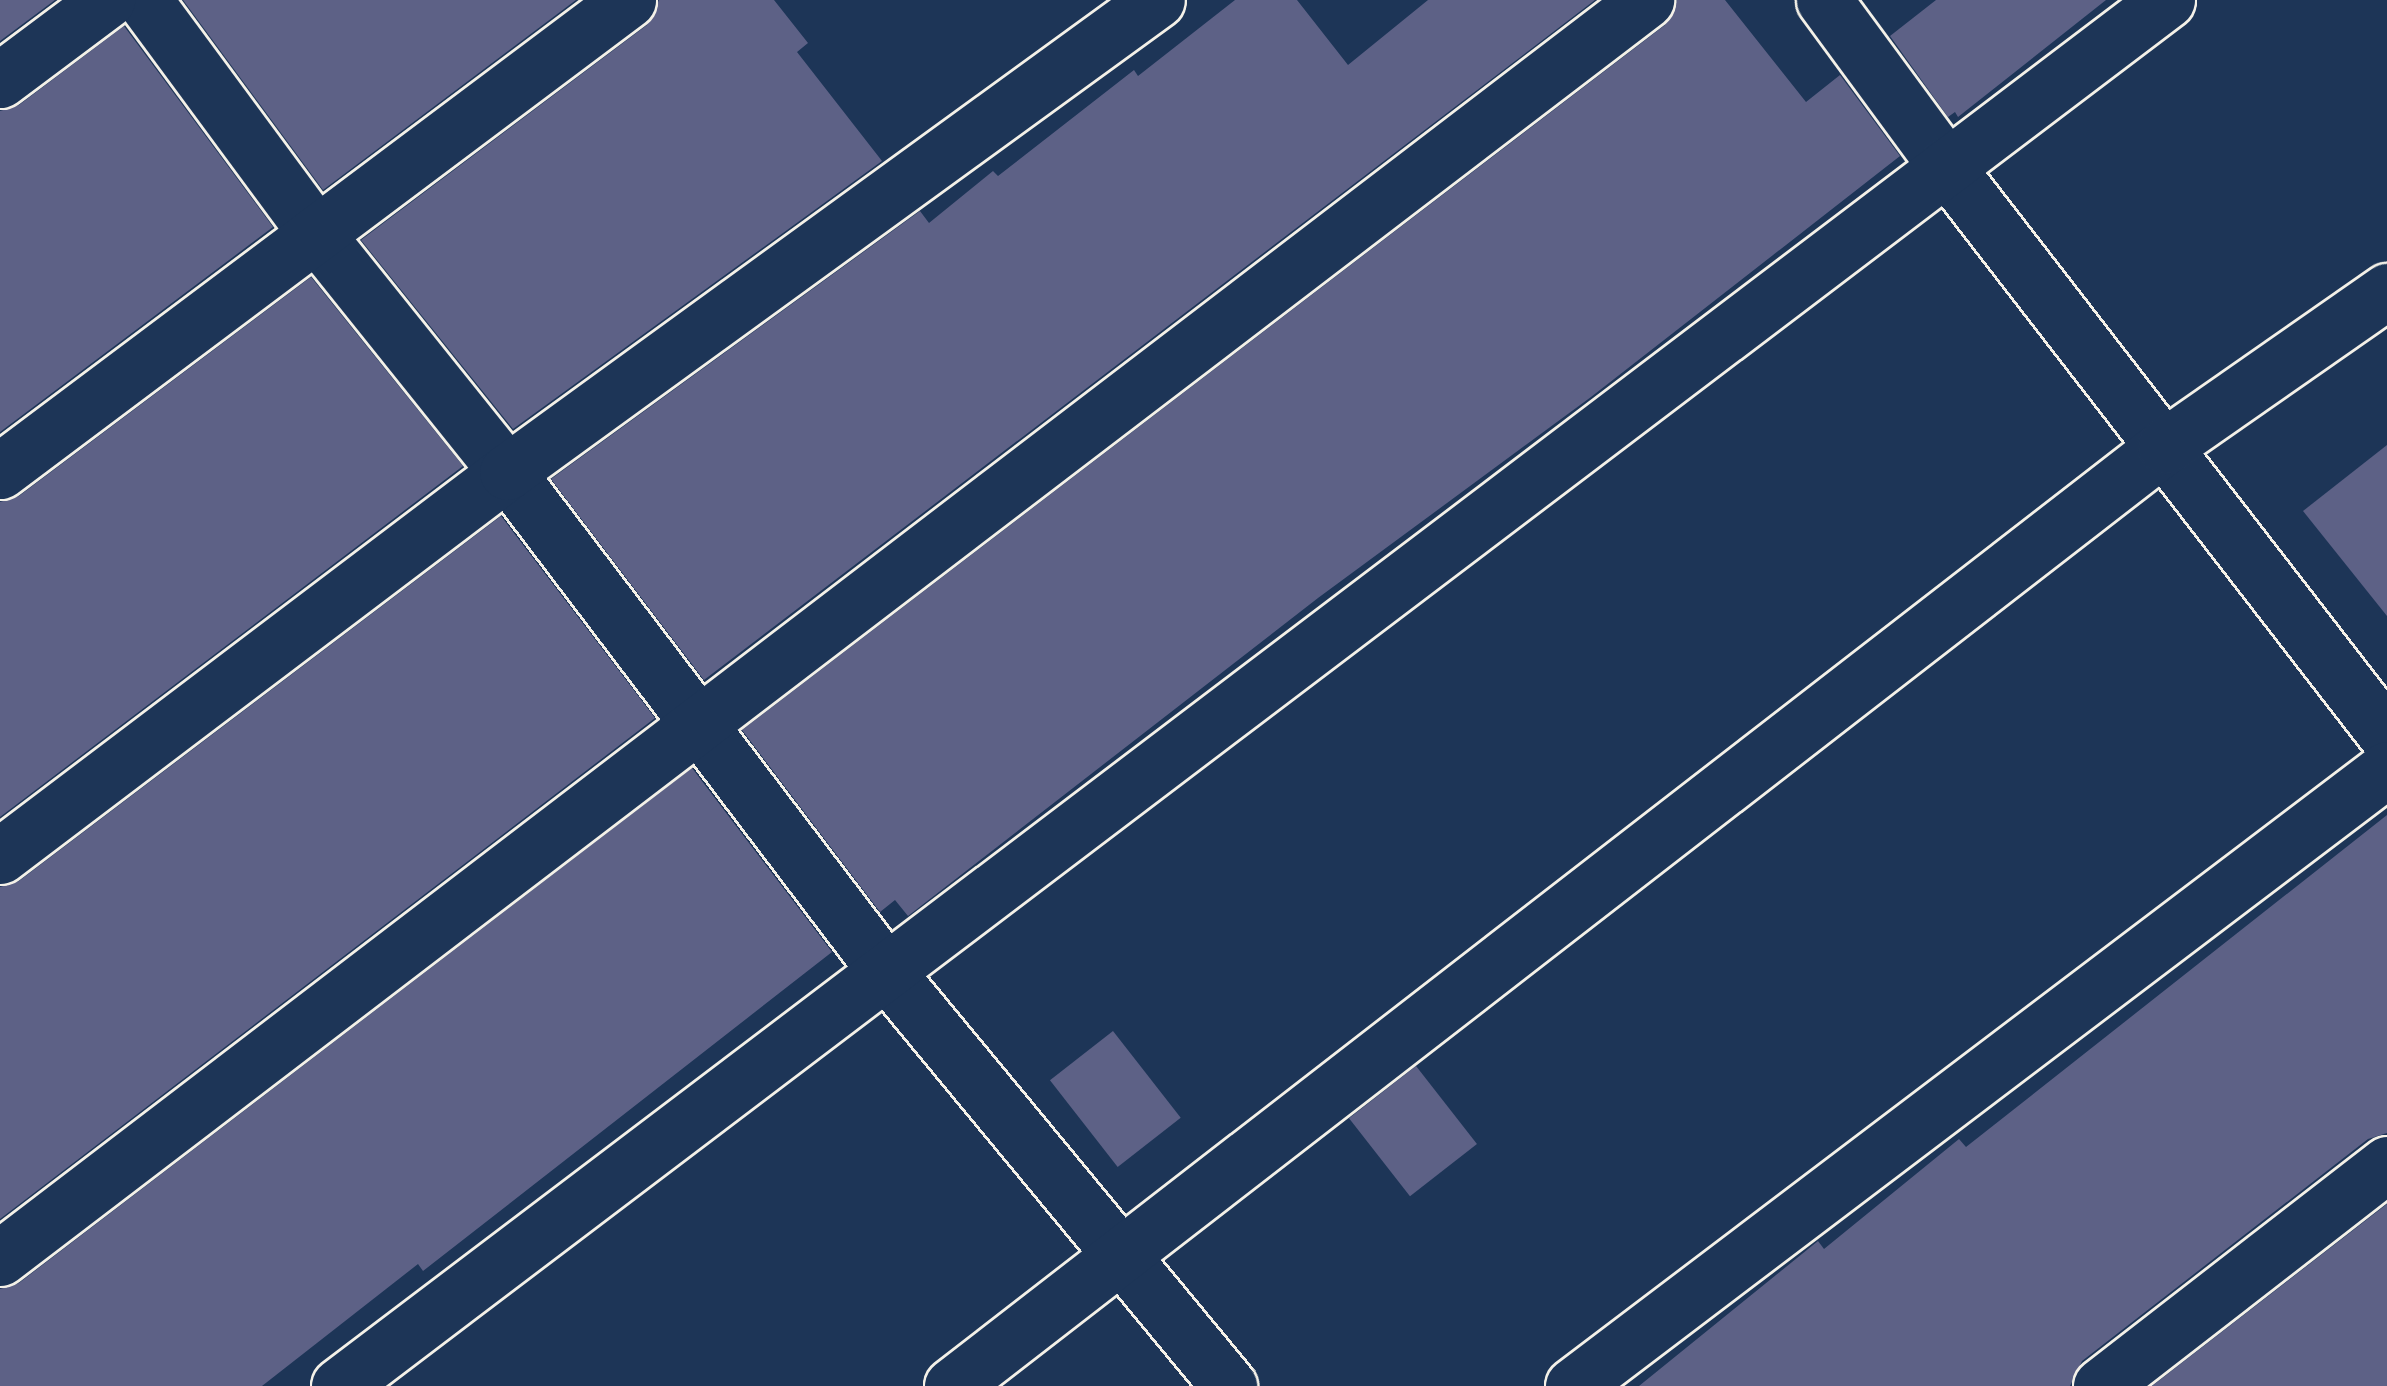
<!DOCTYPE html>
<html>
<head>
<meta charset="utf-8">
<style>
  body { margin:0 }
  #map { position:relative; width:2387px; height:1386px; overflow:hidden; background:#1d3557; font-family:Kalam,sans-serif }
  div>[style] { position:absolute }
  .building>* { inset:0; background:#5d6186; transform-origin:0 0 }
  .roads { filter:drop-shadow(2px 0 #f4f1e8) drop-shadow(-2px 0 #f4f1e8) drop-shadow(0 2px #f4f1e8) drop-shadow(0 -2px #f4f1e8) }
  .minor>* { height:55px; margin:-27.5px; padding:0 27.5px; transform-origin:27.5px; border-radius:27.5px; background:#1d3557 }
  span { translate:-50% -50%; white-space:nowrap; text-align:center; line-height:1.15; -webkit-text-stroke:10px #1d3557; paint-order:stroke }
</style>
</head>
<body>
<div id="map">
  <div class="building">
    <div style="clip-path:polygon(0 0,55px 0,0 41px)"></div>
    <div style="clip-path:polygon(183px 0,576px 0,323px 190px)"></div>
    <div style="clip-path:polygon(659px 0,774px 0,808px 43px,797px 52px,882px 161px,513px 429px,361px 240px,647px 25px)"></div>
    <div style="clip-path:polygon(1235px 0,1297px 0,1348px 65px,1428px 0,1595px 0,704px 680px,551px 479px,920px 211px,929px 223px,993px 171px,998px 176px,1134px 70px,1138px 76px)"></div>
    <div style="clip-path:polygon(1677px 0,1725px 0,1806px 102px,1840px 75px,1900px 156px,1591px 397px,1318px 598px,908px 916px,895px 900px,880px 912px,742px 730px,1665px 25px)"></div>
    <div style="clip-path:polygon(1936px 0,2106px 0,1958px 117px,1955px 112px,1948px 117px,1890px 36px)"></div>
    <div style="clip-path:polygon(124px 26px,273px 227px,0 432px,0 111px,19px 105px)"></div>
    <div style="clip-path:polygon(311px 277px,463px 466px,0 817px,0 502px,19px 496px)"></div>
    <div style="clip-path:polygon(2387px 445px,2387px 616px,2303px 511px)"></div>
    <div style="clip-path:polygon(501px 516px,655px 718px,0 1219px,0 887px,19px 881px)"></div>
    <div style="clip-path:polygon(692px 768px,832px 952px,423px 1271px,418px 1264px,262px 1386px,0 1386px,0 1289px,19px 1283px)"></div>
    <div style="clip-path:polygon(2387px 815px,2387px 1133px,2368px 1139px,2082px 1361px,2070px 1386px,1639px 1386px,1818px 1241px,1824px 1249px,1959px 1139px,1966px 1147px)"></div>
    <div style="left:1113px;top:1031px;width:110px;height:80px;rotate:52deg"></div>
    <div style="left:1416px;top:1066px;width:99px;height:85px;rotate:52deg"></div>
    <div style="clip-path:polygon(2387px 1204px,2387px 1386px,2152px 1386px)"></div>
  </div>
  <div class="roads">
    <div class="minor">
      <div style="left:144px;top:0;width:292px;rotate:53.6deg"></div>
      <div style="left:317px;top:235px;width:304px;rotate:51.3deg"></div>
      <div style="left:507px;top:472px;width:625px;rotate:52.8deg"></div>
      <div style="left:885px;top:970px;width:540px;rotate:50.41deg"></div>
      <div style="left:1824px;top:0;width:205px;rotate:53.7deg"></div>
      <div style="left:1945px;top:165px;width:722px;rotate:52.26deg"></div>
      <div style="left:0;top:80px;width:134px;rotate:-36.8deg"></div>
      <div style="left:0;top:471px;width:785px;rotate:-36.87deg"></div>
      <div style="left:0;top:856px;width:636px;rotate:-37.14deg"></div>
      <div style="left:507px;top:472px;width:803px;rotate:-35.99deg"></div>
      <div style="left:0;top:1258px;width:2072px;rotate:-37.39deg"></div>
      <div style="left:339px;top:1386px;width:2294px;rotate:-37.17deg"></div>
      <div style="left:952px;top:1386px;width:1535px;rotate:-37.77deg"></div>
      <div style="left:2165px;top:446px;width:271px;rotate:-34.9deg"></div>
      <div style="left:1573px;top:1386px;width:1021px;rotate:-37.16deg"></div>
      <div style="left:2101px;top:1386px;width:362px;rotate:-37.8deg"></div>
    </div>
  </div>
</div>
</body>
</html>
